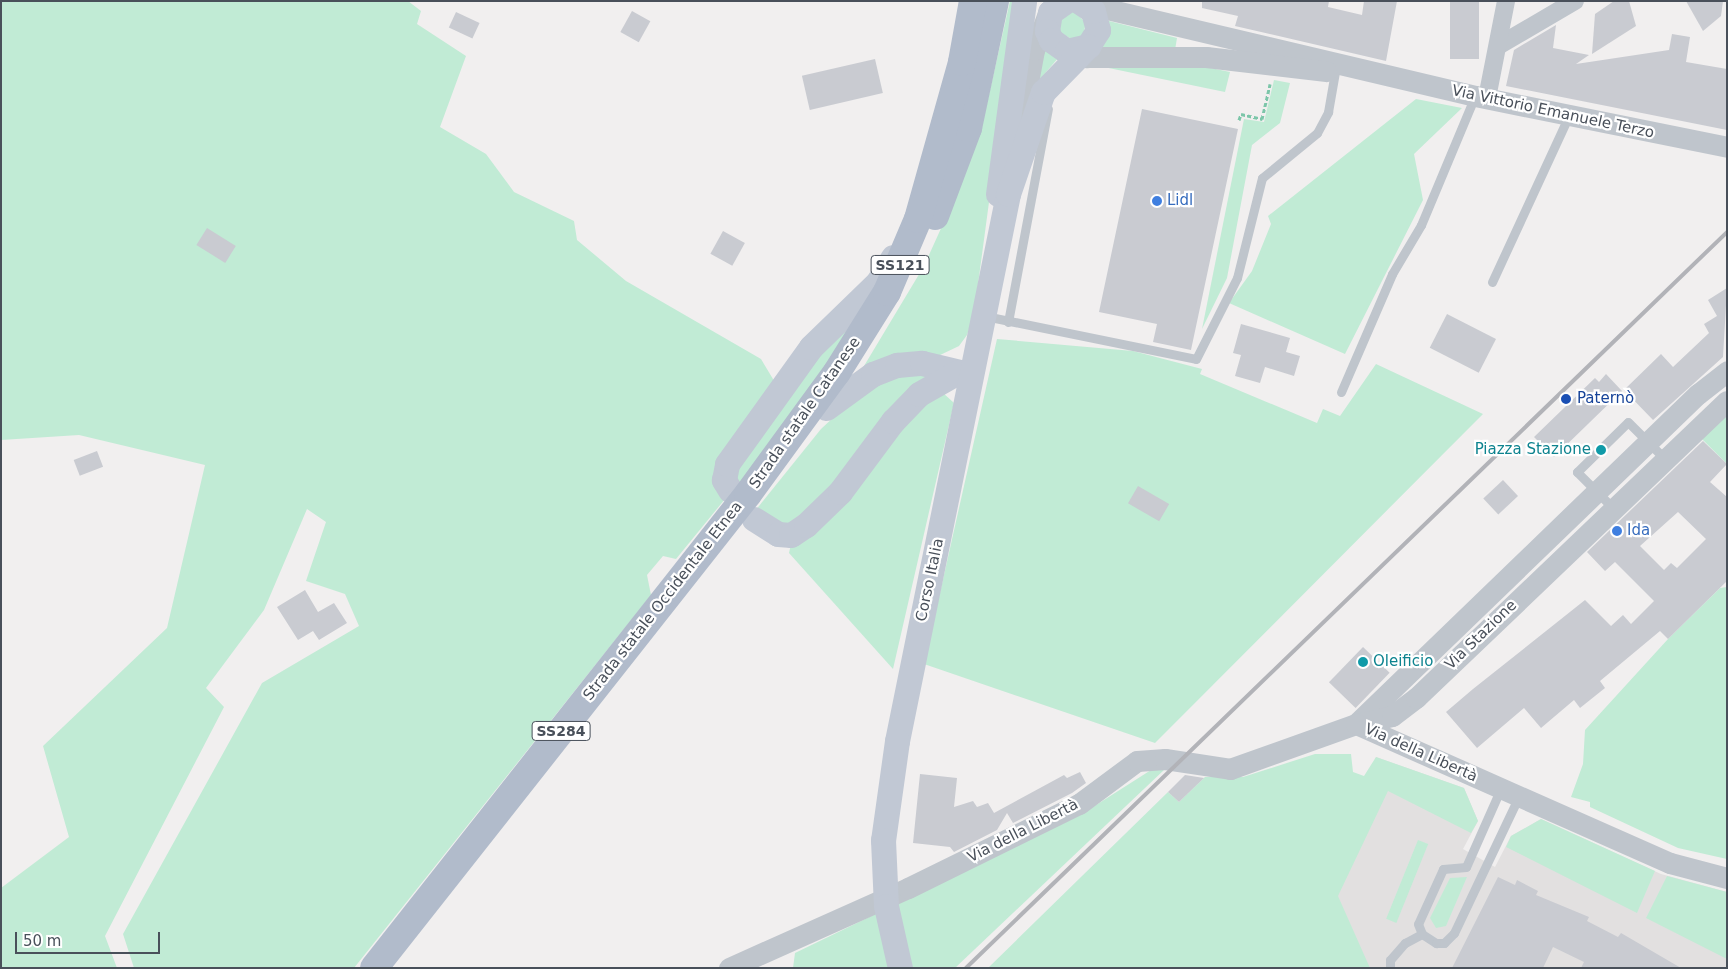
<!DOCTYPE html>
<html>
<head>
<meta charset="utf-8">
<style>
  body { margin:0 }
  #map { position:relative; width:1728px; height:969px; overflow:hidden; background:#f1efef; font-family:"DejaVu Sans",sans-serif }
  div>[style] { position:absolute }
  .education>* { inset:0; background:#e2e0e0 }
  .green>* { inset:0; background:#c1ebd5; transform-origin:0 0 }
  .building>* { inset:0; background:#c9cbd1; transform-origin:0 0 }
  .path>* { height:3px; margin-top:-1.5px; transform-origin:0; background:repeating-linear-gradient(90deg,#7cc6a9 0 4px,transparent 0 6.5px) }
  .service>* { height:9px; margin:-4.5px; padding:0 4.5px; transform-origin:4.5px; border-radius:4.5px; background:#bfc5cc }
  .minor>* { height:18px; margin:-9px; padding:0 9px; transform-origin:9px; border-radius:9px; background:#bfc5cc }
  .tertiary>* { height:21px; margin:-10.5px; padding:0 10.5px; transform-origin:10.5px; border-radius:10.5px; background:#bfc5cc }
  .secondary>* { height:25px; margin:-12.5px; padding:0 12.5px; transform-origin:12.5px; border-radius:12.5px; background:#c1c8d4 }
  .primary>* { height:28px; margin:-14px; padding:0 14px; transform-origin:14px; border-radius:14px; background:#b1bbcb }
  .rail>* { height:4px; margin:-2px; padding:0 2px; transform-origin:2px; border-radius:2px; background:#b2b3b8 }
  .secondary-bridge>* { height:25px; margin:-12.5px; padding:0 12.5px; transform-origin:12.5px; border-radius:12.5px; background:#c1c8d4 }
  .dots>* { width:14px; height:14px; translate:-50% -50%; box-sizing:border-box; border:2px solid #fff; border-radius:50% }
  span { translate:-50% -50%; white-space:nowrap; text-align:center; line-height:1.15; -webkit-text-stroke:4.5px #fff; paint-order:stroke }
  .shield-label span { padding:1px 4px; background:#fff; border:1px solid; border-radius:4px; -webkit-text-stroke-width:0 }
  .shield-label { font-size:14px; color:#49505a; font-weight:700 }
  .street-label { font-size:15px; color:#49505a }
  .shop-label { font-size:15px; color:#366cbe }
  .left { translate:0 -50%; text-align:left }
  .transit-label { font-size:15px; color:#164399 }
  .culture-label { font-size:15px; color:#0d838f }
  .right { translate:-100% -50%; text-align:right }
  .frame { position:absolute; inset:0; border:2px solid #49505a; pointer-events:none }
  .scale { position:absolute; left:15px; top:932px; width:145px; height:22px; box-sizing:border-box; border:2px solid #49505a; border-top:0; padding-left:6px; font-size:15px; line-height:18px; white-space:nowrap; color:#49505a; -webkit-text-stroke:4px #fff; paint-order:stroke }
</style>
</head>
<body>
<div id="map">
  <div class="education">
    <div style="clip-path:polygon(1376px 757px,1464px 788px,1478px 821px,1463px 849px,1495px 867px,1511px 836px,1541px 819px,1661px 874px,1727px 892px,1727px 968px,1365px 968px,1334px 901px)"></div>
  </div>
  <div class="green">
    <div style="clip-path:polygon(1px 1px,408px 1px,421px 11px,417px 24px,466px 56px,440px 127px,486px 154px,514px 192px,574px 221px,577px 240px,626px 281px,761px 359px,776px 384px,725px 499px,676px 559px,663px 556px,647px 575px,651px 595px,354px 968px,134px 968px,123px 934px,262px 683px,359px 626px,345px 594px,306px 581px,326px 522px,307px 509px,264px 610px,206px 688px,224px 707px,105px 936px,117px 968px,1px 968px,1px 888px,69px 837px,43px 746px,167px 628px,205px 465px,79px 435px,1px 440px)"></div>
    <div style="clip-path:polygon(1010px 1px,1016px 1px,974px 314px,967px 335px,959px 346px,938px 356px,861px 371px,924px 266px,957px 193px,981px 130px)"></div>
    <div style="clip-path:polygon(1074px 11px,1086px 23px,1083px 35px,1073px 40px,1058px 31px,1063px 14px)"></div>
    <div style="clip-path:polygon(1109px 21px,1177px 38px,1175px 50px,1101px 50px)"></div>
    <div style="clip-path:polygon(1042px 46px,1059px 57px,1035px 85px)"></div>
    <div style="clip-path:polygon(1094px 65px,1206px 67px,1230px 72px,1225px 92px)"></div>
    <div style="clip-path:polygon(1274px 80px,1290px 83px,1280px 123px,1252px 145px,1227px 278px,1202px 329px,1244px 119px,1264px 122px)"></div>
    <div style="clip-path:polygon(1416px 99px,1462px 108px,1414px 154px,1423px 200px,1345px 354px,1229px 303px,1252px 271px,1271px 224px,1268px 216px)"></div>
    <div style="clip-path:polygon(866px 303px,821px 380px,736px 488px,732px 471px,801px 373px)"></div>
    <div style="clip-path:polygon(997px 339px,1133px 351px,1202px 369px,1200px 374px,1317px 423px,1323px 409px,1340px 416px,1376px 364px,1483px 414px,1155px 743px,924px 664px)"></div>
    <div style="clip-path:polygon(927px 375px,841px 482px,782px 529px,755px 511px,821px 429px,863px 390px,881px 377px)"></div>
    <div style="clip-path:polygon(942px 392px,954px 403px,893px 669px,789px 553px,791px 544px,908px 412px)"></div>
    <div style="clip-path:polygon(1727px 416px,1727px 464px,1700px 437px)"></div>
    <div style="clip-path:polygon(1727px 587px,1727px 859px,1678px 848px,1590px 807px,1590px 802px,1571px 797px,1583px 764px,1585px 730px,1668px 639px,1720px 588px)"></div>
    <div style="clip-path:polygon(1315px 754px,1351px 754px,1353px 772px,1364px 776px,1376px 757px,1464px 788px,1478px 821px,1471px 833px,1388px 791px,1338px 896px,1370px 968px,988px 968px,1168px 792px,1179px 802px,1205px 777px,1243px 777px)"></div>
    <div style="clip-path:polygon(1151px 770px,1164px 770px,955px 968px,793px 968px,795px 953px,1082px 814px)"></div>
    <div style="clip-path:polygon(1541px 819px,1655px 871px,1637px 913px,1506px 847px,1511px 836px)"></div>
    <div style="left:1418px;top:840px;width:11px;height:85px;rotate:22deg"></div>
    <div style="clip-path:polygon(1667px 876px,1727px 892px,1727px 959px,1646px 918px)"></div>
    <div style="clip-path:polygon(1467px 877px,1446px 926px,1436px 928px,1430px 918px,1450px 878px)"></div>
  </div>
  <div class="building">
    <div style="clip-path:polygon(1202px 1px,1329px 1px,1328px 7px,1362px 15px,1364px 1px,1397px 1px,1386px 61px,1235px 26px,1238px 16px,1202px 8px)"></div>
    <div style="left:1450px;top:1px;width:29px;height:58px"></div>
    <div style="clip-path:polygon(1614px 1px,1629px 1px,1636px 26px,1592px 54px,1595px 14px)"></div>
    <div style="clip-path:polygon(1686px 1px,1723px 1px,1721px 16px,1703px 31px)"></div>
    <div style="left:632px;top:11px;width:21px;height:24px;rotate:29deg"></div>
    <div style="left:456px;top:12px;width:26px;height:17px;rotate:25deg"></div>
    <div style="clip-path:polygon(1556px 25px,1553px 48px,1589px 55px,1576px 64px,1669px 50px,1672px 34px,1690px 37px,1686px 62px,1727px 69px,1727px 130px,1506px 86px,1514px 50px)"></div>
    <div style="left:875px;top:59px;width:35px;height:75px;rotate:77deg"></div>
    <div style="clip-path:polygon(1142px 109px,1238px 129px,1191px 350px,1153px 342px,1157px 324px,1099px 312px)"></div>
    <div style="left:207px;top:228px;width:34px;height:20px;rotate:32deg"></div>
    <div style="left:723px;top:231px;width:25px;height:26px;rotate:29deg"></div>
    <div style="clip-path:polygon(1727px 288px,1723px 357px,1653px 420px,1624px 390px,1661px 354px,1673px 367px,1709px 333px,1704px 324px,1717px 316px,1708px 300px)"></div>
    <div style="left:1447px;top:314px;width:55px;height:38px;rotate:27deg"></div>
    <div style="clip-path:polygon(1241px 324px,1290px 338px,1286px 352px,1300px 356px,1294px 376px,1265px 367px,1260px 383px,1235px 376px,1241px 355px,1233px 353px)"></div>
    <div style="clip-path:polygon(1606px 374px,1622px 391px,1554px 457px,1534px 437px,1595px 378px,1599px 382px)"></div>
    <div style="clip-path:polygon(evenodd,1703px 441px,1727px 464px,1710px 482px,1727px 497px,1727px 581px,1668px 639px,1660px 631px,1600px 681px,1605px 688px,1580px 708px,1574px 700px,1541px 728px,1524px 708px,1477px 748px,1446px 712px,1473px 689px,1585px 600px,1611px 626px,1623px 615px,1631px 624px,1654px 601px,1615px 562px,1605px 571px,1587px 552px,1703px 441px,1678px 512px,1706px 539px,1677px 568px,1671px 563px,1664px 570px,1640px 546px,1678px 512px)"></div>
    <div style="left:97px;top:451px;width:17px;height:25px;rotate:69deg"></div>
    <div style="left:1503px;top:480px;width:22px;height:27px;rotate:47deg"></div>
    <div style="left:1138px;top:486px;width:36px;height:20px;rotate:30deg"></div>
    <div style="clip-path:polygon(305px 590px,318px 612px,334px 603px,347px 623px,319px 640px,313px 631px,298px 640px,277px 607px)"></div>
    <div style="left:1363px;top:647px;width:37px;height:49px;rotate:44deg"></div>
    <div style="clip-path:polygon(1080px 772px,1086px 783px,1072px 793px,1013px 823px,1007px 813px,997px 830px,954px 852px,950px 847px,913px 843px,920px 774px,957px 778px,954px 807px,973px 801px,977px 807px,988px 803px,994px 813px,1064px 775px,1067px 778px)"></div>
    <div style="clip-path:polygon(1185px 775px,1204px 778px,1179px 802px,1168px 792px)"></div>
    <div style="clip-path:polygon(1498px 877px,1515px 885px,1517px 880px,1538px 891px,1536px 895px,1589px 917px,1587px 921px,1618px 937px,1621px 933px,1681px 968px,1581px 968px,1584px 962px,1553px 947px,1543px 968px,1452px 968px)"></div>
  </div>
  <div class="path">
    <div style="left:1239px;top:120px;width:6px;rotate:-72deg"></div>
    <div style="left:1241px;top:114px;width:22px;rotate:13deg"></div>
    <div style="left:1262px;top:119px;width:36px;rotate:-77deg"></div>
  </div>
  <div class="service">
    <div style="left:1492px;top:282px;width:184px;rotate:-65.2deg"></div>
    <div style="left:985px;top:316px;width:215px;rotate:11.5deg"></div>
    <div style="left:1196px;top:359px;width:91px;rotate:-63.2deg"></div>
    <div style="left:1237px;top:278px;width:103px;rotate:-76deg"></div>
    <div style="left:1262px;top:178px;width:71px;rotate:-39.3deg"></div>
    <div style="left:1317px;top:133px;width:24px;rotate:-62deg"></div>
    <div style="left:1328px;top:112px;width:41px;rotate:-80.1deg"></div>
    <div style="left:1008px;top:322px;width:217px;rotate:-79.4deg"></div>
    <div style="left:1341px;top:392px;width:129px;rotate:-66.6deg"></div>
    <div style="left:1392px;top:274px;width:57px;rotate:-59.4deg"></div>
    <div style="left:1421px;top:225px;width:140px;rotate:-67.3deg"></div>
    <div style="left:1613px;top:508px;width:51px;rotate:-135deg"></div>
    <div style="left:1577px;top:472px;width:71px;rotate:-44.4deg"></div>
    <div style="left:1628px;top:422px;width:52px;rotate:45deg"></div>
    <div style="left:1501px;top:788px;width:86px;rotate:113.9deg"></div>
    <div style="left:1466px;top:867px;width:23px;rotate:175deg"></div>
    <div style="left:1443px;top:869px;width:60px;rotate:114.4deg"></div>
    <div style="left:1418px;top:924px;width:11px;rotate:68deg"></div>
    <div style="left:1422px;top:934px;width:17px;rotate:33deg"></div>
    <div style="left:1436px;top:943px;width:8px"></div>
    <div style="left:1444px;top:943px;width:14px;rotate:-45deg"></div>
    <div style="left:1454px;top:933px;width:152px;rotate:-64.6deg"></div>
    <div style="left:1390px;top:968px;width:8px;rotate:-90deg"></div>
    <div style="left:1390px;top:960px;width:23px;rotate:-49deg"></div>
    <div style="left:1405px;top:943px;width:19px;rotate:-28deg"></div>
  </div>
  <div class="minor">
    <div style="left:1498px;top:46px;width:89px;rotate:-30.3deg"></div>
    <div style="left:1487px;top:98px;width:99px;rotate:-78.9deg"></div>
  </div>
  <div class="tertiary">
    <div style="left:1086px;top:4px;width:400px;rotate:13.3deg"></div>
    <div style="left:1475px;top:96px;width:257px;rotate:11.4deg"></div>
    <div style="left:1068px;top:51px;width:20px;rotate:18deg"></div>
    <div style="left:1087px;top:57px;width:119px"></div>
    <div style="left:1206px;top:57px;width:121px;rotate:6.7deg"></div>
    <div style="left:1017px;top:141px;width:93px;rotate:-79.4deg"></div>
    <div style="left:1034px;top:50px;width:39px;rotate:-69deg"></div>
    <div style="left:1356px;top:724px;width:475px;rotate:-44deg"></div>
    <div style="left:1698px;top:394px;width:37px;rotate:-38deg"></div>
    <div style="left:1357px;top:724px;width:36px;rotate:-13deg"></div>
    <div style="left:1392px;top:716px;width:30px;rotate:-37deg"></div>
    <div style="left:1416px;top:698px;width:430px;rotate:-43.7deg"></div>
    <div style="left:729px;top:968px;width:196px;rotate:-24.1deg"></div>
    <div style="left:908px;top:888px;width:191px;rotate:-26.2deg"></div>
    <div style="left:1079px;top:804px;width:72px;rotate:-36.6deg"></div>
    <div style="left:1137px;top:761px;width:28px;rotate:-4deg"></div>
    <div style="left:1165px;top:759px;width:66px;rotate:8.7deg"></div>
    <div style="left:1230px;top:769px;width:134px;rotate:-19.7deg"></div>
    <div style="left:1356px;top:724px;width:343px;rotate:23.9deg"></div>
    <div style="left:1670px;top:863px;width:59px;rotate:14.7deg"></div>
  </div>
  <div class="secondary">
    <div style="left:1066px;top:1px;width:19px;rotate:145deg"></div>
    <div style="left:1050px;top:12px;width:19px;rotate:99deg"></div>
    <div style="left:1047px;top:31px;width:10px;rotate:66deg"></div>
    <div style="left:1051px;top:40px;width:19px;rotate:35deg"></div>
    <div style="left:1067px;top:51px;width:22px;rotate:-13deg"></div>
    <div style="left:1088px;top:46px;width:19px;rotate:-58deg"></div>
    <div style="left:1098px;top:30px;width:20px;rotate:-105deg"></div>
    <div style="left:1093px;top:11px;width:18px;rotate:-146deg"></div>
    <div style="left:998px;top:194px;width:195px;rotate:-82.3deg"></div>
    <div style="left:826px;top:408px;width:58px;rotate:-35.9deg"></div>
    <div style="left:873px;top:374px;width:26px;rotate:-21deg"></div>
    <div style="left:897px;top:365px;width:25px;rotate:-5deg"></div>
    <div style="left:922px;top:363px;width:43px;rotate:13.4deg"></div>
    <div style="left:730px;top:490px;width:12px;rotate:-121deg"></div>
    <div style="left:724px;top:480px;width:16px;rotate:-79deg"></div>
    <div style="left:727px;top:464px;width:144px;rotate:-54.3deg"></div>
    <div style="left:811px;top:347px;width:93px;rotate:-44.1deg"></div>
    <div style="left:878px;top:282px;width:29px;rotate:-59deg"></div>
    <div style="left:754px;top:519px;width:28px;rotate:32deg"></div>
    <div style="left:778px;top:534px;width:13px;rotate:4deg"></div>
    <div style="left:791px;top:535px;width:18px;rotate:-34deg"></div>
    <div style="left:806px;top:525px;width:47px;rotate:-44.1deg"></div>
    <div style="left:840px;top:492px;width:89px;rotate:-53.3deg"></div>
    <div style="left:893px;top:421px;width:37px;rotate:-46deg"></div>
    <div style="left:919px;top:394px;width:45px;rotate:-29.4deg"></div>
    <div style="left:897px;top:741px;width:558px;rotate:-78.53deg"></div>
    <div style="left:1008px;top:194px;width:108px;rotate:-71.1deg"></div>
    <div style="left:1043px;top:92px;width:64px;rotate:-45.6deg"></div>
  </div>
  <div class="primary">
    <div style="left:935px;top:216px;width:94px;rotate:-69.4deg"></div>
    <div style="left:968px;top:128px;width:130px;rotate:-78deg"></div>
    <div style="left:374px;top:968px;width:604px;rotate:-51.73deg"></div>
    <div style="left:748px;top:494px;width:151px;rotate:-53.9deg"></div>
    <div style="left:837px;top:372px;width:94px;rotate:-58deg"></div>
    <div style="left:887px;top:292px;width:79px;rotate:-67deg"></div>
    <div style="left:918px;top:219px;width:163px;rotate:-74.3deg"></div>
    <div style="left:962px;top:62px;width:62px;rotate:-79.8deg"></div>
  </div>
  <div class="rail">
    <div style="left:966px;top:968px;width:1059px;rotate:-44.04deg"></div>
  </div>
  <div class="secondary-bridge">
    <div style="left:897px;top:741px;width:100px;rotate:98deg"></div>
    <div style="left:883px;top:840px;width:66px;rotate:87.4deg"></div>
    <div style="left:886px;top:906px;width:64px;rotate:77.3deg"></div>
  </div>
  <div class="dots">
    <div style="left:1157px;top:201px;background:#3f7fe0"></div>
    <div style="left:1566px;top:399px;background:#1a4fb4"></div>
    <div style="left:1601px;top:450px;background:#0f9aa8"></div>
    <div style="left:1617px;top:531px;background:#3f7fe0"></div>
    <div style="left:1363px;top:662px;background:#0f9aa8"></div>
  </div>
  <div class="shield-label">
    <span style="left:900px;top:265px">SS121</span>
    <span style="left:561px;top:731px">SS284</span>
  </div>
  <div class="street-label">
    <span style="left:1553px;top:112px;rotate:12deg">Via Vittorio Emanuele Terzo</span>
    <span style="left:805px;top:413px;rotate:-55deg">Strada statale Catanese</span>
    <span style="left:930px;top:580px;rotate:-78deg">Corso Italia</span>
    <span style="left:663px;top:601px;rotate:-52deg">Strada statale Occidentale Etnea</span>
    <span style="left:1481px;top:635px;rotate:-44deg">Via Stazione</span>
    <span style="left:1421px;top:753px;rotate:24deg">Via della Libertà</span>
    <span style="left:1023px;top:831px;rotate:-27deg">Via della Libertà</span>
  </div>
  <div class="shop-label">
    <span class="left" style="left:1167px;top:201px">Lidl</span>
    <span class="left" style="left:1627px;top:531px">Ida</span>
  </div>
  <div class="transit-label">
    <span class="left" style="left:1577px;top:399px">Paternò</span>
  </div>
  <div class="culture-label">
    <span class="right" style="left:1591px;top:450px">Piazza Stazione</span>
    <span class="left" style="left:1373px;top:662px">Oleificio</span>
  </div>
  <div class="frame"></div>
  <div class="scale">50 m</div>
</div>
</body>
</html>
